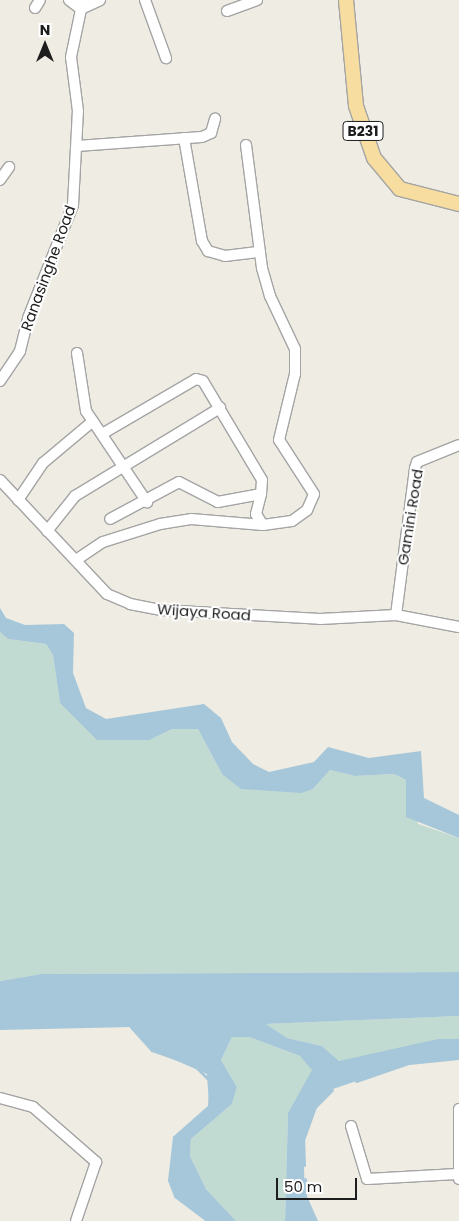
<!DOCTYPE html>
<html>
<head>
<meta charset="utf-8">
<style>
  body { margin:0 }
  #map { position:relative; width:459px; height:1221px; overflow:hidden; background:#eeece3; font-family:Poppins,sans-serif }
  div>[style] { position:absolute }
  .wetland>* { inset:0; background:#c1dbd2 }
  .water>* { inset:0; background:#a6c7d9 }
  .stream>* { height:3px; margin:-1.5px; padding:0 1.5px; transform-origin:1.5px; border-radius:1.5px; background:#a6c7d9 }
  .roads { filter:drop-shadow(1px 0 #a4a4a4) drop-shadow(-1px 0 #a4a4a4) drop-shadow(0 1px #a4a4a4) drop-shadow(0 -1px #a4a4a4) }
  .minor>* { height:10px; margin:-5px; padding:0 5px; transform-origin:5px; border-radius:5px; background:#fff }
  .major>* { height:14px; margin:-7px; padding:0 7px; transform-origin:7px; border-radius:7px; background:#f7dd9f }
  span { translate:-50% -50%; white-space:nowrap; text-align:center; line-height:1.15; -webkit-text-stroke:4px #fff; paint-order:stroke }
  .shield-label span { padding:1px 4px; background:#fff; border:1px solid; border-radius:4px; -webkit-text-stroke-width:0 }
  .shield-label { font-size:14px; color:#1d1d1d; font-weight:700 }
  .street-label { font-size:15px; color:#1d1d1d }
  .north { position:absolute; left:20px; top:20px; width:50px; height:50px; -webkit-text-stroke:4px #fff; paint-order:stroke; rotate:0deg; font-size:14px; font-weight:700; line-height:20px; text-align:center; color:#1d1d1d }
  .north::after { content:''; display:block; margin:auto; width:18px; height:22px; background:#1d1d1d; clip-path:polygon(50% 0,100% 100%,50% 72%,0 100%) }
  .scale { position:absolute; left:276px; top:1178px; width:81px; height:22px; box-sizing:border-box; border:2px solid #1d1d1d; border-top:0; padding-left:6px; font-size:15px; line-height:18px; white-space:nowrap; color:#1d1d1d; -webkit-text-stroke:4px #fff; paint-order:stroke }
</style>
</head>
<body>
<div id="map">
  <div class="wetland">
    <div style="clip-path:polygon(0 632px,8px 639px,46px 644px,53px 655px,60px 703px,148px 740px,172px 729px,198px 729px,222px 774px,313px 789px,330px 770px,355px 776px,394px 774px,406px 780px,418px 824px,459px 838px,459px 972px,41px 974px,0 981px)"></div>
    <div style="clip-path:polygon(459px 1016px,459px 1039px,438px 1039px,351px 1062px,339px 1061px,322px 1046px,287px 1038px,266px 1024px)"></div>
    <div style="clip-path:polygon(232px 1037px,249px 1037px,300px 1056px,313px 1070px,288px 1113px,285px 1221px,236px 1221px,206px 1189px,190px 1156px,191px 1139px,232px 1104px,237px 1087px,221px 1060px)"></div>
  </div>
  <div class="water">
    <div style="clip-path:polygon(0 608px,6px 618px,25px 625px,64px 624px,74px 633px,73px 673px,86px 708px,106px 719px,204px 704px,221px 718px,232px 742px,253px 764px,269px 772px,314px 762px,328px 747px,369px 758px,421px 751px,424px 798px,459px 815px,459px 838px,406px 817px,406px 780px,394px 774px,355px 776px,330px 770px,313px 789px,301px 793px,241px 789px,222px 774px,198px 729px,172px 729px,149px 740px,97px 740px,60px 703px,53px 655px,46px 644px,8px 639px,0 632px)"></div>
    <div style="clip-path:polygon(459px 972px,459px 1016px,266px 1024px,287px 1038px,322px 1046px,339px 1061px,438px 1039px,459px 1039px,459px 1058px,409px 1063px,333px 1089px,315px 1107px,303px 1141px,305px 1196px,316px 1221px,285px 1221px,288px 1113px,312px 1070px,300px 1056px,249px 1037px,232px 1037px,221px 1060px,237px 1087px,232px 1104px,191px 1139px,190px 1156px,206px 1189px,236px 1221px,208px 1221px,175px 1196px,169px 1180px,174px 1137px,209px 1106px,207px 1074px,152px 1050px,131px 1027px,0 1030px,0 981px,41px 974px)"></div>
  </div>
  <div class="stream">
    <div style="left:131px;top:1027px;width:31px;rotate:48deg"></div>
    <div style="left:152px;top:1050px;width:45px;rotate:19.7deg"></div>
    <div style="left:194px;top:1065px;width:24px;rotate:45deg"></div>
    <div style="left:211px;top:1082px;width:24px;rotate:95deg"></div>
    <div style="left:209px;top:1106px;width:47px;rotate:138.5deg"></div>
    <div style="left:174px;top:1137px;width:43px;rotate:96.6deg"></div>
    <div style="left:169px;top:1180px;width:17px;rotate:69deg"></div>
    <div style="left:175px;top:1196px;width:41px;rotate:37.1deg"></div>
    <div style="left:356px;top:1081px;width:56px;rotate:-18.8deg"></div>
    <div style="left:409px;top:1063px;width:50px;rotate:-5.7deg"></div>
    <div style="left:304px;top:1165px;width:25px;rotate:-92deg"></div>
    <div style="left:303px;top:1140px;width:35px;rotate:-70deg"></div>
    <div style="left:315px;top:1107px;width:24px;rotate:-45deg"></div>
    <div style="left:305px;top:1179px;width:17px;rotate:90deg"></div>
    <div style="left:305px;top:1196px;width:27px;rotate:66deg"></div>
  </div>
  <div class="roads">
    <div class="minor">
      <div style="left:69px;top:0;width:15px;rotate:37deg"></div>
      <div style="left:81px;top:9px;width:21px;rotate:-25deg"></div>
      <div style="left:145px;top:0;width:62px;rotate:70.1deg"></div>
      <div style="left:35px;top:8px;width:9px;rotate:-58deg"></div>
      <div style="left:227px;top:11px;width:32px;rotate:-20deg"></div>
      <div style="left:184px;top:138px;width:105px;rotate:80.1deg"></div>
      <div style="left:202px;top:241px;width:12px;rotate:59deg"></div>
      <div style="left:208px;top:251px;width:18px;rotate:16deg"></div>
      <div style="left:225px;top:256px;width:35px;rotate:-7deg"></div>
      <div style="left:77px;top:146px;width:125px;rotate:-4.1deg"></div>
      <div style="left:202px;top:137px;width:10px;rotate:-24deg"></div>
      <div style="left:211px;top:133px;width:15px;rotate:-74deg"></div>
      <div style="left:0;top:180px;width:16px;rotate:-55deg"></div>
      <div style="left:77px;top:353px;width:59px;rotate:81.2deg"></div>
      <div style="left:86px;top:411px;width:110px;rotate:56.2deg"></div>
      <div style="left:0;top:381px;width:36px;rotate:-56deg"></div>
      <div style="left:20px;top:351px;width:34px;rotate:-76deg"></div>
      <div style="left:28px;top:318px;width:122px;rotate:-68.3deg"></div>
      <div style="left:73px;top:205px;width:94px;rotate:-87deg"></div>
      <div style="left:78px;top:111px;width:54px;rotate:-97.4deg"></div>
      <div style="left:71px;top:57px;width:58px;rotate:-78.1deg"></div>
      <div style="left:102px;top:434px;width:109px;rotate:-30.3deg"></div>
      <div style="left:196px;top:379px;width:7px;rotate:16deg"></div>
      <div style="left:203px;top:381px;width:115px;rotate:59.2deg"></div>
      <div style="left:262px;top:480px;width:14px;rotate:94deg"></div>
      <div style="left:261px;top:494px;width:44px;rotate:169.5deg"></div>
      <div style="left:218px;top:502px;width:44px;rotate:-152.9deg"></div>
      <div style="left:179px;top:482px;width:78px;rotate:151.8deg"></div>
      <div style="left:0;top:480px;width:156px;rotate:46.8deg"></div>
      <div style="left:107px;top:594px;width:25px;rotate:23deg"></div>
      <div style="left:130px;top:604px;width:32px;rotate:11deg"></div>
      <div style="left:161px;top:610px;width:159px;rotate:3.2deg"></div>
      <div style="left:320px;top:619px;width:76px;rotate:-3deg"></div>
      <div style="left:396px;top:615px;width:64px;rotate:10.8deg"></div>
      <div style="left:261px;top:494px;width:21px;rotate:104deg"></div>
      <div style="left:256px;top:514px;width:13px;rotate:58deg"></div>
      <div style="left:18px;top:500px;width:45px;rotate:-56deg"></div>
      <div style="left:43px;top:463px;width:65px;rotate:-40deg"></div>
      <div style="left:47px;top:531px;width:45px;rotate:-51.3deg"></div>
      <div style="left:75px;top:496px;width:170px;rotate:-31.3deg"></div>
      <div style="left:76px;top:560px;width:32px;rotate:-34deg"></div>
      <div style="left:103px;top:542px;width:60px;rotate:-17.5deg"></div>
      <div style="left:160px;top:524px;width:31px;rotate:-9deg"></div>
      <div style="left:191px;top:519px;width:72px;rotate:4.8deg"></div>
      <div style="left:263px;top:525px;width:29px;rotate:-8deg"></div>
      <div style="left:292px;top:521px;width:19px;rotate:-36deg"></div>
      <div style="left:307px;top:510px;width:17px;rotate:-66deg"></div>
      <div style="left:314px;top:494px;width:64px;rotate:-122.9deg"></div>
      <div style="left:279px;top:440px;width:68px;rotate:-76.4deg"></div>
      <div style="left:295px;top:374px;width:25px;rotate:-90deg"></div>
      <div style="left:295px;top:349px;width:59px;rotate:-115.3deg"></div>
      <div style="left:270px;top:296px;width:29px;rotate:-106deg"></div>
      <div style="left:262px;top:268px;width:124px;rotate:-97.4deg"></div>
      <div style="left:396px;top:615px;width:148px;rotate:-82.6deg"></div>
      <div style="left:415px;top:468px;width:6px;rotate:-72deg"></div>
      <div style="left:417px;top:462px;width:45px;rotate:-22deg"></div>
      <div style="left:0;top:1098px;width:34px;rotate:15deg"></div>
      <div style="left:33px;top:1107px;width:84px;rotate:41.1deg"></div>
      <div style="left:96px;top:1162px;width:62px;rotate:108.7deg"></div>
      <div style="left:459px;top:1109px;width:70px;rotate:90deg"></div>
      <div style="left:351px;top:1126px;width:55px;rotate:73.2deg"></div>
      <div style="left:367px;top:1179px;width:90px;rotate:-3.2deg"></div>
    </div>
    <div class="major">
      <div style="left:346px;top:0;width:106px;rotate:84.6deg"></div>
      <div style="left:356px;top:106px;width:55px;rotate:70.9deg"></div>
      <div style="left:374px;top:158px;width:40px;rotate:50deg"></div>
      <div style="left:400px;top:189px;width:61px;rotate:14.3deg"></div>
    </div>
  </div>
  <div class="shield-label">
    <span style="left:363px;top:131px">B231</span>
  </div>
  <div class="street-label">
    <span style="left:48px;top:268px;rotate:-70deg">Ranasinghe Road</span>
    <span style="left:410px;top:517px;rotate:-81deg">Gamini Road</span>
    <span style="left:204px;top:612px;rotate:4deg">Wijaya Road</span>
  </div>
  <div class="north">N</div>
  <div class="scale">50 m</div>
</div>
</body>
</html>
